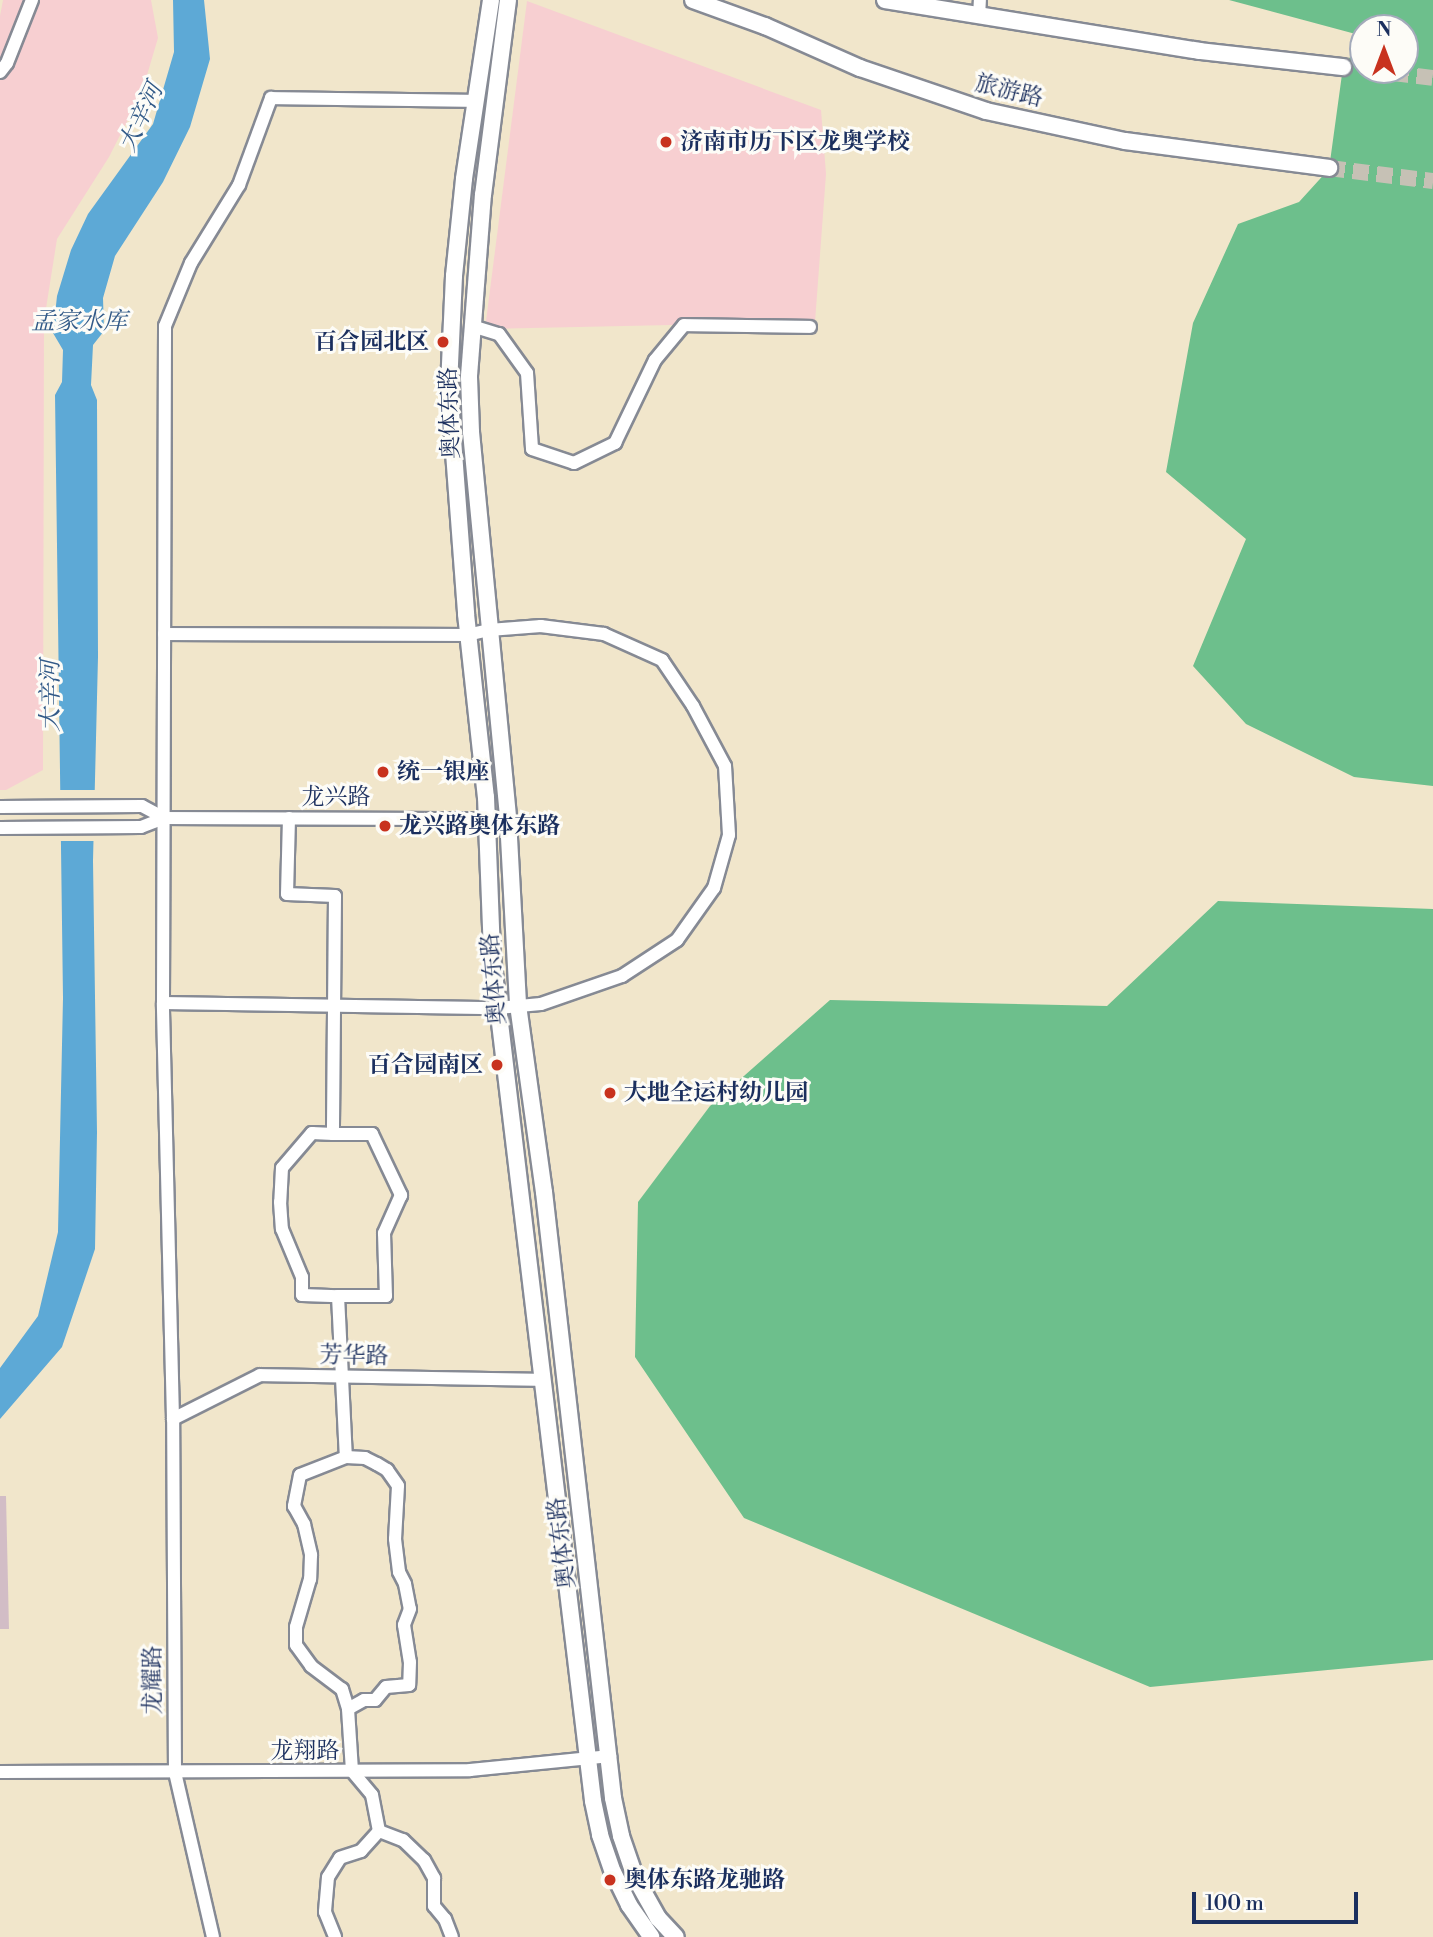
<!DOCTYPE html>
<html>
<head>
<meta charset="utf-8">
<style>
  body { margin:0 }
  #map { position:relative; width:1433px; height:1937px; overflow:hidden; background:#f1e6cb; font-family:"Libre Bodoni","Noto Serif SC",serif }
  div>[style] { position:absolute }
  .built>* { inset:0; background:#f7cfd1 }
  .industrial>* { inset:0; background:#d2bdc6 }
  .forest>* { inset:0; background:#6dbf8c }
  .water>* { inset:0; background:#5da9d6 }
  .pier>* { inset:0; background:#f1e6cb; transform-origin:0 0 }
  .major-tunnel>* { height:16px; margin-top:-8px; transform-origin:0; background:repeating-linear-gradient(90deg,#c6c1b5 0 16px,transparent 0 24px) }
  .roads { filter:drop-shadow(2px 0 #868a94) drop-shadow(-2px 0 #868a94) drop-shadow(0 2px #868a94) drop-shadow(0 -2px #868a94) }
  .minor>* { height:12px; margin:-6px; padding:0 6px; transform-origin:6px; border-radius:6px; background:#fff }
  .major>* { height:16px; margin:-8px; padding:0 8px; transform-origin:8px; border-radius:8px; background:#fff }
  .dots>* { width:19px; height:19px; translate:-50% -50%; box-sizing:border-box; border:4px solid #fdfcf7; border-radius:50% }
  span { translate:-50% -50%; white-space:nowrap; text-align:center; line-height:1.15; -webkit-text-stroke:6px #fdfcf7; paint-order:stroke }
  .street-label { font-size:23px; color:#1b2f5e }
  .poi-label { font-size:23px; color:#1b2f5e; font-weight:700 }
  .left { translate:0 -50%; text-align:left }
  .right { translate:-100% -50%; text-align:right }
  .water-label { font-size:24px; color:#325a88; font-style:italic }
  .north { position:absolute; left:1349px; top:14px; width:70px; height:70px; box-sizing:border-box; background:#fdfcf7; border:2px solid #a3aaba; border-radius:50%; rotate:0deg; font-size:19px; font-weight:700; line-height:28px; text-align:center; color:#1b2f5e }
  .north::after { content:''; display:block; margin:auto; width:24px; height:32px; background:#c8321e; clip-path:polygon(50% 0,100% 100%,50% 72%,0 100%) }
  .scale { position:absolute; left:1192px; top:1892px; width:166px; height:32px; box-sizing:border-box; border:4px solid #1b2f5e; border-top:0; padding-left:9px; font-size:21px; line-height:24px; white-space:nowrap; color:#1b2f5e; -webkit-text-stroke:5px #fdfcf7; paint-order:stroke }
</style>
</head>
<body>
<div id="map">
  <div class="built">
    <div style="clip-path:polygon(3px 0,151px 0,158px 38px,142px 92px,109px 157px,57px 239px,44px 321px,43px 770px,6px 790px,0 790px,0 16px)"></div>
    <div style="clip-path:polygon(527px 1px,821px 110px,826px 174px,815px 322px,485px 329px)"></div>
  </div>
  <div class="industrial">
    <div style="clip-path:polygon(0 1496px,6px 1496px,9px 1629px,0 1629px)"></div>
  </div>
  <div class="forest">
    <div style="clip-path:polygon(1229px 0,1433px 0,1433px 786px,1354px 777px,1246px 724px,1193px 666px,1246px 539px,1166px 472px,1193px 323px,1238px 224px,1299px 202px,1329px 169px,1343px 67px,1363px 39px,1363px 70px,1405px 70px,1405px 28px,1363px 28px,1363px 36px)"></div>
    <div style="clip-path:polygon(1218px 901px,1433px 909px,1433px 1660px,1150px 1687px,744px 1518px,635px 1357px,638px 1202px,710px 1106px,830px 1000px,1107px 1006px)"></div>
  </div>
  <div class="water">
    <div style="clip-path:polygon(173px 0,204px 0,210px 59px,190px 127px,163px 182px,115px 256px,103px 298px,104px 331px,93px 345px,91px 385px,97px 400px,98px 657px,93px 861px,97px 1132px,95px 1249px,62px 1347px,0 1419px,0 1368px,38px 1316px,58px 1232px,63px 998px,55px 395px,62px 382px,63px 350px,53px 333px,57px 296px,71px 250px,88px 214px,153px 124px,174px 52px)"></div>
  </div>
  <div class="pier">
    <div style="left:55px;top:790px;width:43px;height:51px"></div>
  </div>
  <div class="major-tunnel">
    <div style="left:1369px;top:70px;width:64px;rotate:7.1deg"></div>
    <div style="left:1329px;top:168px;width:105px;rotate:7.1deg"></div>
  </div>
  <div class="roads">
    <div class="minor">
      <div style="left:979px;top:17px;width:17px;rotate:-87deg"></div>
      <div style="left:0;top:72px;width:11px;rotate:-52deg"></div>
      <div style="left:7px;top:63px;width:68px;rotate:-68.4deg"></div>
      <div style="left:472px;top:326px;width:28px;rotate:17deg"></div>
      <div style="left:499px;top:334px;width:48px;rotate:54.3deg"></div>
      <div style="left:527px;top:373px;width:76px;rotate:86.2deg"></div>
      <div style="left:532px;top:449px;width:44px;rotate:18.4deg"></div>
      <div style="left:574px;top:463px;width:46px;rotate:-26deg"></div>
      <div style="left:615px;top:443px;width:92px;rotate:-64.3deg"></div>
      <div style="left:655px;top:360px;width:45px;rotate:-50.4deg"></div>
      <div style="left:684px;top:325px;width:126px;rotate:0.9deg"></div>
      <div style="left:0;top:807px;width:142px;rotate:-0.4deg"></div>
      <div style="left:142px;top:806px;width:26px;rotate:28deg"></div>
      <div style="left:289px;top:818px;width:76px;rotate:91.5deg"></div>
      <div style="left:287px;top:894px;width:48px;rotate:2.4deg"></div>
      <div style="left:335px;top:896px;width:238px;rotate:90.5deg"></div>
      <div style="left:333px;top:1134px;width:39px"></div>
      <div style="left:372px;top:1134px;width:68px;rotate:64.6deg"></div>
      <div style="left:401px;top:1195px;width:42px;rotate:114.1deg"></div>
      <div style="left:384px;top:1233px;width:63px;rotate:88.2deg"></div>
      <div style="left:386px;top:1296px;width:48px;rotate:180deg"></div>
      <div style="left:338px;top:1296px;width:161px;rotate:87.2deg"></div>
      <div style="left:346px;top:1457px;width:49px;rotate:158.6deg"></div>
      <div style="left:300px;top:1475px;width:32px;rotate:101deg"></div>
      <div style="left:294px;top:1506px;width:21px;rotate:61deg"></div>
      <div style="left:304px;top:1524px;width:32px;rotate:77deg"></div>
      <div style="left:311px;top:1555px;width:24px;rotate:92deg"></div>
      <div style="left:310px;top:1579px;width:50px;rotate:106.3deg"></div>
      <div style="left:296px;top:1627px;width:18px;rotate:90deg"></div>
      <div style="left:296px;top:1645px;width:26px;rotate:54deg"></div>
      <div style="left:311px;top:1666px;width:39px;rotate:37deg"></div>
      <div style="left:342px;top:1689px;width:21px;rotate:73deg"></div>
      <div style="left:348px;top:1709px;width:62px;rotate:86.3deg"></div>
      <div style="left:352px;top:1771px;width:31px;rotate:50deg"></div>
      <div style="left:372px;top:1795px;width:37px;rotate:79deg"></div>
      <div style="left:379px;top:1831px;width:27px;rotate:132deg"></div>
      <div style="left:361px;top:1851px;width:22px;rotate:162deg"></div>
      <div style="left:340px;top:1858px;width:22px;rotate:122deg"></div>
      <div style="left:328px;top:1877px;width:35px;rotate:95deg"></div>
      <div style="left:325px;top:1912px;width:27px;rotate:68deg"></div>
      <div style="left:0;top:828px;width:141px;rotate:-0.4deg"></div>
      <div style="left:141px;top:827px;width:26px;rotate:-21deg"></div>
      <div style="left:165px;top:818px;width:343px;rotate:0.2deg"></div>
      <div style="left:163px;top:1003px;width:335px;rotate:0.9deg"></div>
      <div style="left:498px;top:1008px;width:43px;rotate:-5.3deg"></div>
      <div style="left:541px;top:1004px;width:86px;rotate:-19.1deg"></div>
      <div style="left:622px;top:976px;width:66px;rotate:-33.2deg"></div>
      <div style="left:677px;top:940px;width:64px;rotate:-54.6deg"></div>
      <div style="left:714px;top:888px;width:55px;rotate:-74.2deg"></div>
      <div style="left:729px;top:835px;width:69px;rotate:-93.3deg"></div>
      <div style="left:725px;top:766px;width:68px;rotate:-118.1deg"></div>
      <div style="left:693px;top:706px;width:55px;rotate:-124deg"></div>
      <div style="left:662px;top:660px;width:64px;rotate:-155.9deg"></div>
      <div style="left:604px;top:634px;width:64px;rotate:-172.8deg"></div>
      <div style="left:541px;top:626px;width:52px;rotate:175.6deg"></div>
      <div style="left:489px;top:630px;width:22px;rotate:167deg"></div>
      <div style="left:468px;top:635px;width:304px;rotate:-179.8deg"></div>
      <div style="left:333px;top:1134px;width:21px;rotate:-177deg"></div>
      <div style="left:312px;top:1133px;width:46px;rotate:130.6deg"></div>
      <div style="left:282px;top:1168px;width:34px;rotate:93deg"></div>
      <div style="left:280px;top:1202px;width:27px;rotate:86deg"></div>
      <div style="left:282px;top:1229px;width:52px;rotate:67.4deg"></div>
      <div style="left:302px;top:1277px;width:18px;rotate:90deg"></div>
      <div style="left:302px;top:1295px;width:36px;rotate:2deg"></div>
      <div style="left:173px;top:1419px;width:97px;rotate:-26.8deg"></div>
      <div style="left:260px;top:1375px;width:284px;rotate:1deg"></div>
      <div style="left:346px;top:1457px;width:19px;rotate:3deg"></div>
      <div style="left:365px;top:1458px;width:13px;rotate:27deg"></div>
      <div style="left:377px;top:1464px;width:12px;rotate:31deg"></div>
      <div style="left:387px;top:1470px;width:19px;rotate:55deg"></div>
      <div style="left:398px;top:1486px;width:53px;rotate:93.2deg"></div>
      <div style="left:395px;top:1539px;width:33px;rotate:83deg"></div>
      <div style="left:399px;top:1572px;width:13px;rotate:63deg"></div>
      <div style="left:405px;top:1584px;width:25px;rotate:79deg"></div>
      <div style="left:410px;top:1609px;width:17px;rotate:111deg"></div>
      <div style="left:404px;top:1625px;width:37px;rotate:81deg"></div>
      <div style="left:410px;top:1662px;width:23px;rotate:92deg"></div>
      <div style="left:409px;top:1685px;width:23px;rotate:175deg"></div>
      <div style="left:386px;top:1687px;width:17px;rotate:130deg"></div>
      <div style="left:375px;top:1700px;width:11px;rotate:180deg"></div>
      <div style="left:364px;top:1700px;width:18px;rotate:151deg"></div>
      <div style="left:0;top:1772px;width:470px;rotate:-0.2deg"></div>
      <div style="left:470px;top:1770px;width:141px;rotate:-5.7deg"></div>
      <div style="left:379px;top:1831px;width:26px;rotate:21deg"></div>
      <div style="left:403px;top:1840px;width:29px;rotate:44deg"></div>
      <div style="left:424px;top:1860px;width:21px;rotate:61deg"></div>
      <div style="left:434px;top:1878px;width:28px;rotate:90deg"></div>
      <div style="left:434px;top:1906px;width:17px;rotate:50deg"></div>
      <div style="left:445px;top:1919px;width:19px;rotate:69deg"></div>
      <div style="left:213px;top:1937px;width:168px;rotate:-103deg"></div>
      <div style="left:175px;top:1773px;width:354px;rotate:-90.3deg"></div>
      <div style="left:173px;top:1419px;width:416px;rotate:-91.4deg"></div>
      <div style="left:163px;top:1003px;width:677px;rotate:-89.83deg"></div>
      <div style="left:165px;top:326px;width:68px;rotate:-67.6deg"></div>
      <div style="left:191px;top:263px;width:92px;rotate:-58.4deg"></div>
      <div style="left:239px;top:185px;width:93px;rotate:-69.8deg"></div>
      <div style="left:271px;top:98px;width:205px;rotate:0.8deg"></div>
    </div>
    <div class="major">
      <div style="left:491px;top:0;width:181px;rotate:98.6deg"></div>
      <div style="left:464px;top:179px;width:98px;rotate:95.9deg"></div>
      <div style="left:454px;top:276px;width:110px;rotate:92.6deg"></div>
      <div style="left:449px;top:386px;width:229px;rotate:85.7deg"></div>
      <div style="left:466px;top:614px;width:184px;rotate:83.8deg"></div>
      <div style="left:486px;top:797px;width:159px;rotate:87.8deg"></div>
      <div style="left:492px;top:956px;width:851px;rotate:83.18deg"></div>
      <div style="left:593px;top:1801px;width:35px;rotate:78deg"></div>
      <div style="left:600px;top:1835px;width:39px;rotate:71deg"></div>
      <div style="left:613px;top:1872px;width:37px;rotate:64deg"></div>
      <div style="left:629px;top:1905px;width:39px;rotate:55deg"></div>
      <div style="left:508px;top:0;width:196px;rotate:97.3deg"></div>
      <div style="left:483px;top:194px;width:184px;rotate:94.4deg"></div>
      <div style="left:469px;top:377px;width:55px;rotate:87.9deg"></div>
      <div style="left:471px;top:432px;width:389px;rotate:84.5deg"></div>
      <div style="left:508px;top:819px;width:186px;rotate:86.9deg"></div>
      <div style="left:518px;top:1005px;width:189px;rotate:82.1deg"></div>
      <div style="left:544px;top:1192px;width:610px;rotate:83.5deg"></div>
      <div style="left:613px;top:1798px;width:39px;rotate:78deg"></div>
      <div style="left:621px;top:1836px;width:43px;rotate:71.1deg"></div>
      <div style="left:635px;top:1877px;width:47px;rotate:60.7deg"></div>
      <div style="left:658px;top:1918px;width:26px;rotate:47deg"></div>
      <div style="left:693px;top:0;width:77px;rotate:19.9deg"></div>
      <div style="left:765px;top:26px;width:104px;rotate:23.9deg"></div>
      <div style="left:860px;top:68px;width:133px;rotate:18.8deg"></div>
      <div style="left:986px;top:111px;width:142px;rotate:12.2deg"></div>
      <div style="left:1125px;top:141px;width:206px;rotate:7.5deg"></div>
      <div style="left:885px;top:0;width:319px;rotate:9.2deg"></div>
      <div style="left:1200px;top:51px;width:144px;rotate:6.4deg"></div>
    </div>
  </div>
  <div class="dots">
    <div style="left:666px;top:142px;background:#c8321e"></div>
    <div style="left:443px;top:342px;background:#c8321e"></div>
    <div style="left:383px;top:772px;background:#c8321e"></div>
    <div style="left:385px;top:826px;background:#c8321e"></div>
    <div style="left:497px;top:1065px;background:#c8321e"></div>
    <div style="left:610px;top:1093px;background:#c8321e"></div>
    <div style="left:610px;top:1880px;background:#c8321e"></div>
  </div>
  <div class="street-label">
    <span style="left:1009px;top:91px;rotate:14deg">旅游路</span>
    <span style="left:450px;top:413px;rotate:-92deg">奥体东路</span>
    <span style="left:336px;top:797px">龙兴路</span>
    <span style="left:494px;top:979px;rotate:-95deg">奥体东路</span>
    <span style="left:354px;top:1356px;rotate:1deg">芳华路</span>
    <span style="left:562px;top:1543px;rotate:-97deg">奥体东路</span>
    <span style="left:153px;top:1680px;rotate:-90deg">龙耀路</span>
    <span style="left:305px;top:1751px">龙翔路</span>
  </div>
  <div class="poi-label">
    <span class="left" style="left:680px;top:142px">济南市历下区龙奥学校</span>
    <span class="right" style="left:429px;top:342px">百合园北区</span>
    <span class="left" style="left:397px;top:772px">统一银座</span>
    <span class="left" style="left:399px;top:826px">龙兴路奥体东路</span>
    <span class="right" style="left:483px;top:1065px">百合园南区</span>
    <span class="left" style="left:624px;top:1093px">大地全运村幼儿园</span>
    <span class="left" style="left:624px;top:1880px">奥体东路龙驰路</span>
  </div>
  <div class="water-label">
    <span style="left:142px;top:118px;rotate:-65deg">大辛河</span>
    <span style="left:79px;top:323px">孟家水库</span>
    <span style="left:52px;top:696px;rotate:-90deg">大辛河</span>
  </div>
  <div class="north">N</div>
  <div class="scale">100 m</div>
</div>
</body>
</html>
